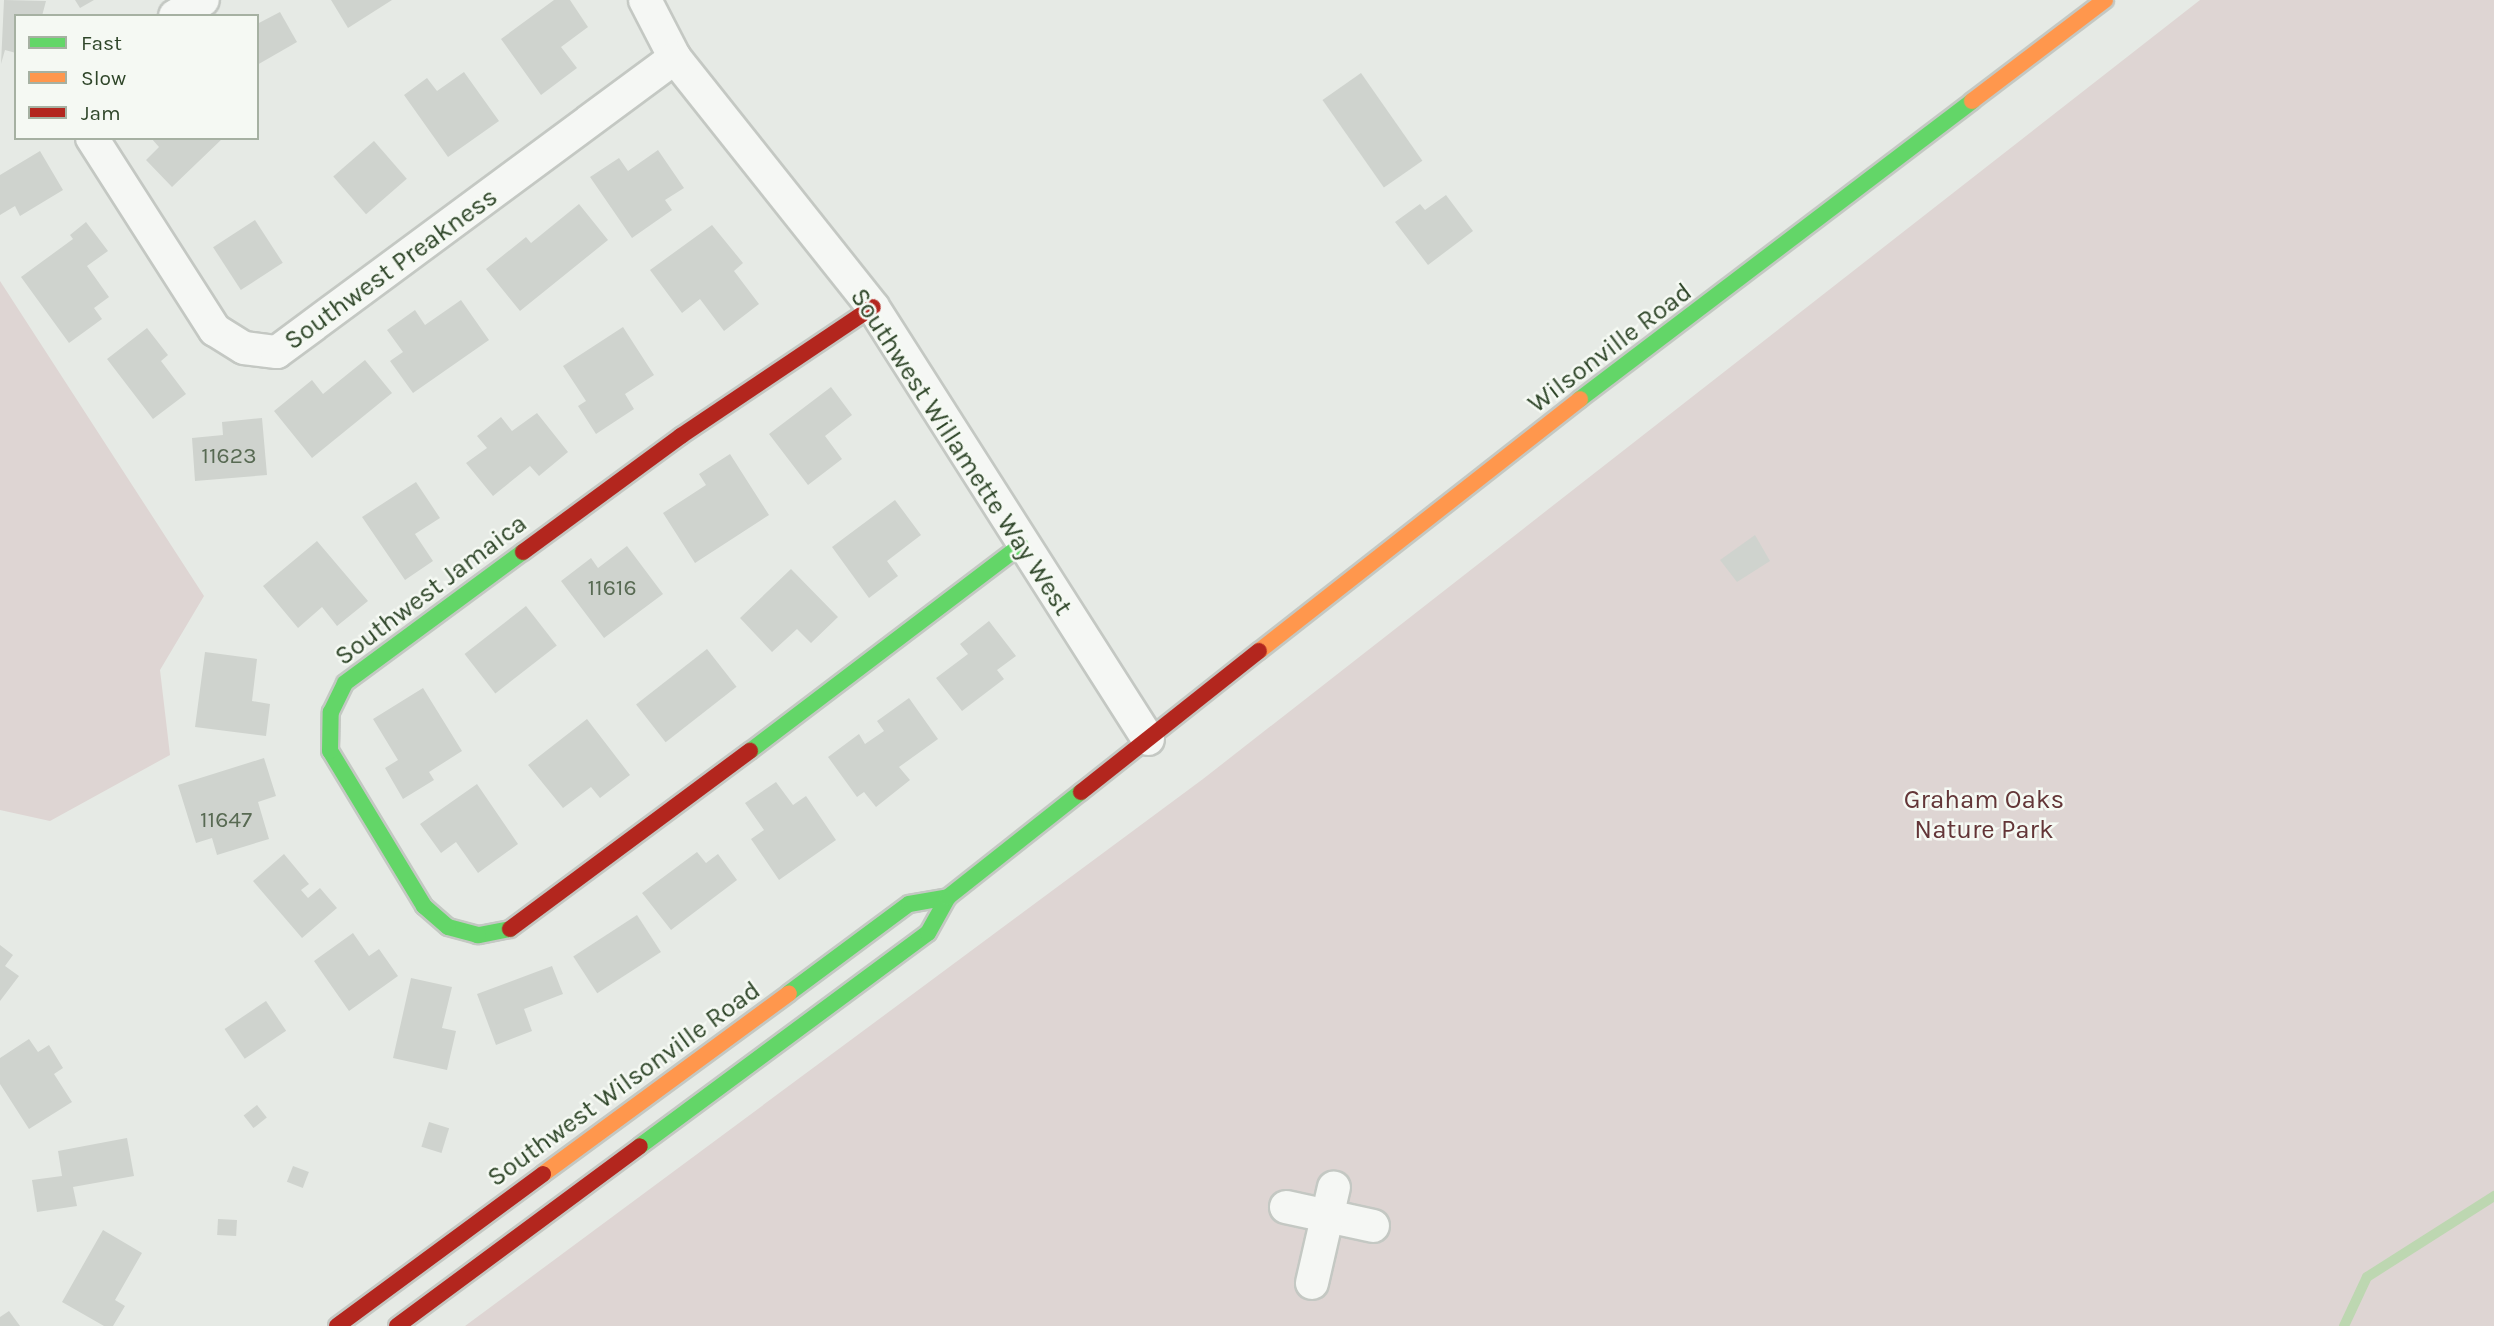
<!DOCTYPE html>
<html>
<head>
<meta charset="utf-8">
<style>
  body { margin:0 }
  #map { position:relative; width:2494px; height:1326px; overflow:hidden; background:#e6eae5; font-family:Karla,sans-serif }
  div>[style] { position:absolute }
  .green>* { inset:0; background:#ded5d3 }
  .stream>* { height:10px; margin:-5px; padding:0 5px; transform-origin:5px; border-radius:5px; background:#bdd7b1 }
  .building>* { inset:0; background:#cfd3ce; transform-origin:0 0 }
  .roads { filter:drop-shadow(2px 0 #c4c8c3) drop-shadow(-2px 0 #c4c8c3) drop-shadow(0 2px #c4c8c3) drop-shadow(0 -2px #c4c8c3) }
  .street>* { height:32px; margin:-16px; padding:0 16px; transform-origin:16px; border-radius:16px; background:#f5f7f4 }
  .fast>* { height:16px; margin:-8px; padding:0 8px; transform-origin:8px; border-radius:8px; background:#63d668 }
  .slow>* { height:16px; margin:-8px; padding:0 8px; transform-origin:8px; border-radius:8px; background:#ff974d }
  .jam>* { height:16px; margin:-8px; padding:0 8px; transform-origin:8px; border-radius:8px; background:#b3261e }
  span { translate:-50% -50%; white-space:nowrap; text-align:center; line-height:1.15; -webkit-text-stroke:5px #f5f9f3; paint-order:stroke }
  .number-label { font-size:23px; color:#586a53 }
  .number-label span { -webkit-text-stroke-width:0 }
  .street-label { font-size:26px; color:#2f4629 }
  .park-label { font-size:26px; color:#633537 }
  .legend { position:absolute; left:14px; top:14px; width:245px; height:126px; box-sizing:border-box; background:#f5f9f3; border:2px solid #a6b1a2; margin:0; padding:9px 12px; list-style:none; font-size:21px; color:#2f4629 }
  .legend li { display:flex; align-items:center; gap:14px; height:35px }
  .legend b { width:35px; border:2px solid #a6b1a2 }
</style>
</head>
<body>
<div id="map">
  <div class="green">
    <div style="clip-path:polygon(2200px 0,2494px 0,2494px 1326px,465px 1326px,1203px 779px)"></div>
    <div style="clip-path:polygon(0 281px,204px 596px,160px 670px,170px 755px,50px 821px,0 810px)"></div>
  </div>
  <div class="stream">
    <div style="left:2344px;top:1326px;width:54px;rotate:-64.9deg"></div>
    <div style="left:2367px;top:1277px;width:151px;rotate:-32.5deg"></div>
  </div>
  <div class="building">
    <div style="clip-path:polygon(4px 0,46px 1px,42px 16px,16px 16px,16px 53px,5px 50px,1px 64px)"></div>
    <div style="clip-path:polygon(75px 0,94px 0,80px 8px)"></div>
    <div style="clip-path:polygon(331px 0,392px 0,348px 28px)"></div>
    <div style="clip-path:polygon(554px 0,570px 0,588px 27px,561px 47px,577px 68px,541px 95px,501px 39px)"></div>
    <div style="clip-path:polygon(280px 12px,297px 42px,257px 65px,257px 24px)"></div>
    <div style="clip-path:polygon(464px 72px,499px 121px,448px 157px,404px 95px,427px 78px,437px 91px)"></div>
    <div style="left:1361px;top:73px;width:107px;height:47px;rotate:55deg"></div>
    <div style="clip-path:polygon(151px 138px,223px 138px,172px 187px,146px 160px,159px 147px)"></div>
    <div style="left:374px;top:141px;width:50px;height:54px;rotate:49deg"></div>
    <div style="clip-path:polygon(658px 150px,684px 188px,665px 200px,672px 210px,632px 238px,590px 177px,619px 158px,628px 171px)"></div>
    <div style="clip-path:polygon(40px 151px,63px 190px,20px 216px,15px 206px,0 215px,0 175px)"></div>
    <div style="clip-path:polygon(1446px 195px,1473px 231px,1428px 265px,1395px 222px,1420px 204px,1425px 210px)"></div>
    <div style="clip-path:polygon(579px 204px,608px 240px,520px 311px,486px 269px,526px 237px,531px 243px)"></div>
    <div style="left:255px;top:220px;width:51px;height:50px;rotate:57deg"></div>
    <div style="clip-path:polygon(86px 222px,108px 251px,87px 266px,109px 297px,94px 308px,102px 319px,69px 343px,21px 277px,73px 239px,70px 235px)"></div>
    <div style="clip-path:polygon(712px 225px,743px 263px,734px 271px,759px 304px,724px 331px,700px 299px,682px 313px,650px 270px)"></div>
    <div style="clip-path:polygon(461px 300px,489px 340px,413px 393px,390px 361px,403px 352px,387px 330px,415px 310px,425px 325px)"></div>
    <div style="clip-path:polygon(623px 327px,654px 375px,625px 394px,634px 409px,596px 434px,578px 406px,586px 401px,563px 366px)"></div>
    <div style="clip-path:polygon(147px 328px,168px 355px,161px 361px,186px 394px,153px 419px,107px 359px)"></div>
    <div style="clip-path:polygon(365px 360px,392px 393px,312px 458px,274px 411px,312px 380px,323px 394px)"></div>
    <div style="clip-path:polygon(831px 387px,852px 415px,825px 436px,842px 459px,808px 485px,769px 434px)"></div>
    <div style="clip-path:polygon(537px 413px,568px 452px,539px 476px,530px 466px,493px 496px,466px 463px,487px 448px,477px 436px,501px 417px,512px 431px)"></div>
    <div style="clip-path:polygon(262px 418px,267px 475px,195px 481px,192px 438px,223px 435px,222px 422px)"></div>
    <div style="clip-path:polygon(730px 454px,769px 515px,695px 563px,663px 513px,706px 485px,699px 474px)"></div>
    <div style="clip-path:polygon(416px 482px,440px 518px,415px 534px,433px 561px,405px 580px,362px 517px)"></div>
    <div style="clip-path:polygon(895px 500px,921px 535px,887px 561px,898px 576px,869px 598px,832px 547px)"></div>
    <div style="clip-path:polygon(1755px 535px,1770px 561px,1737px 582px,1720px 560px)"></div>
    <div style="clip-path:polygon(317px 541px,368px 601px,337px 626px,322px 607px,298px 628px,263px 586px)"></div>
    <div style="clip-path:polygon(627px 546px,663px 594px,604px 638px,561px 581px,591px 558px,598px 568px)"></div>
    <div style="clip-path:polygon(791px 569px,838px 617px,811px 643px,797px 629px,772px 652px,740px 618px)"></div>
    <div style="left:526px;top:606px;width:50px;height:78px;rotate:52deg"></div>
    <div style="clip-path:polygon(989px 621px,1016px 656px,997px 670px,1004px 679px,962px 711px,936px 678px,968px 654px,960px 644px)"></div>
    <div style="left:707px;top:649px;width:48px;height:90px;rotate:52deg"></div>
    <div style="clip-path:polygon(205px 652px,257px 659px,252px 701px,270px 704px,266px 736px,195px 727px)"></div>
    <div style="clip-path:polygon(423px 688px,462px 751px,429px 772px,434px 780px,403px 799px,385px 768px,398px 760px,373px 719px)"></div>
    <div style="clip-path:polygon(909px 698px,938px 739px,899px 767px,910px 780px,876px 807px,864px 792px,857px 797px,828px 757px,859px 734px,865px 744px,884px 731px,877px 721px)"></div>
    <div style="clip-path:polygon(587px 719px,630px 775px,600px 798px,591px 787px,563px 808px,528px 765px)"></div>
    <div style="clip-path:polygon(264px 758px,276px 796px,258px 802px,269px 839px,217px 855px,212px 838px,196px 843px,178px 785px)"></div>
    <div style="clip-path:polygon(776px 782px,793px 805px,806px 796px,836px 840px,779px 880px,751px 839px,764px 830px,745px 803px)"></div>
    <div style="clip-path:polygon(477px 784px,518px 844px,478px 873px,456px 842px,441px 853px,420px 824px)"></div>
    <div style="clip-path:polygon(697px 852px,706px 863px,718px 854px,737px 880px,671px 930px,642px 893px)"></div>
    <div style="clip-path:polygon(284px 854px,309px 884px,301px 890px,308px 898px,320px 888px,337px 908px,302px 938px,253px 881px)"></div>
    <div style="left:637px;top:915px;width:44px;height:76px;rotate:57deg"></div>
    <div style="clip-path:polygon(353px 933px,369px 956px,379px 949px,398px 976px,349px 1011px,314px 961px)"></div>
    <div style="clip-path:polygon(0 945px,13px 955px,5px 966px,19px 976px,0 1001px)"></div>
    <div style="clip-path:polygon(552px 966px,563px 994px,524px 1009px,532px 1031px,496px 1045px,477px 994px)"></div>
    <div style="clip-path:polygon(411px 978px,452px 987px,442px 1028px,456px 1031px,447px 1070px,393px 1058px)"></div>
    <div style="left:266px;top:1001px;width:36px;height:50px;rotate:56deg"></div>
    <div style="clip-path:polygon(29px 1039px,38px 1052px,49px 1045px,63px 1068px,54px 1074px,72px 1102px,29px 1129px,0 1084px,0 1058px)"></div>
    <div style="left:257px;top:1105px;width:16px;height:17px;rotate:52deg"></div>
    <div style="left:429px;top:1122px;width:21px;height:26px;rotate:17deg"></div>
    <div style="clip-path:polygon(127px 1138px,134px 1176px,73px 1187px,77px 1206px,37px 1212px,32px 1180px,62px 1176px,58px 1151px)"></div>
    <div style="left:293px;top:1166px;width:17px;height:17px;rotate:21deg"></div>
    <div style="left:218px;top:1219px;width:19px;height:16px;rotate:3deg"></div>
    <div style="clip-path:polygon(103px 1230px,142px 1253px,115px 1300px,125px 1306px,113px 1326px,104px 1326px,62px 1302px)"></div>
    <div style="clip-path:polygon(9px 1311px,20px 1326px,0 1326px,0 1317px)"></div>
  </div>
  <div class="roads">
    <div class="street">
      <div style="left:645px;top:0;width:65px;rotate:62.7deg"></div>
      <div style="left:675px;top:58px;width:318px;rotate:51.5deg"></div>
      <div style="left:873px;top:307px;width:512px;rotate:57.52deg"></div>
      <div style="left:175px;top:16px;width:32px;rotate:-30deg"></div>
      <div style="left:92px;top:138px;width:228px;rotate:57.4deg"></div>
      <div style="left:215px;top:330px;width:34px;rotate:32deg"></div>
      <div style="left:244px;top:348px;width:33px;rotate:7deg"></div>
      <div style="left:277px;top:352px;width:495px;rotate:-36.5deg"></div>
      <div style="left:1286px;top:1207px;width:89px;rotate:12.3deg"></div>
      <div style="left:1312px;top:1283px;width:98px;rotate:-77.1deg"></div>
    </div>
    <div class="fast">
      <div style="left:1580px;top:399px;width:492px;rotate:-37.2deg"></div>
      <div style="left:750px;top:751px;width:340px;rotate:-37.2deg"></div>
      <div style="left:510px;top:929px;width:33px;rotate:169deg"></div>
      <div style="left:478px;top:935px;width:31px;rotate:-165deg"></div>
      <div style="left:448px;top:927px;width:32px;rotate:-139deg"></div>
      <div style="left:424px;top:906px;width:181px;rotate:-121.2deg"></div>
      <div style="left:330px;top:751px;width:39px;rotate:-89deg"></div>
      <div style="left:331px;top:712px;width:32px;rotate:-64deg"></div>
      <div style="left:345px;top:683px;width:221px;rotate:-36.4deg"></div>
      <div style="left:789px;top:993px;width:149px;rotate:-36.6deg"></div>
      <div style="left:909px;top:904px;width:40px;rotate:-10deg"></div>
      <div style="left:640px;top:1146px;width:358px;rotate:-36.5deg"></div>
      <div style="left:928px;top:933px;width:41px;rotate:-60.9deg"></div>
      <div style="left:948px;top:897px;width:169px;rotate:-38.3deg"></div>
    </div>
    <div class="slow">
      <div style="left:1972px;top:101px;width:167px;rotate:-37.2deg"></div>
      <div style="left:1259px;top:651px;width:408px;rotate:-38.1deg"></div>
      <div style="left:543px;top:1174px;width:305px;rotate:-36.3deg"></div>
    </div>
    <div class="jam">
      <div style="left:523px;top:552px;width:196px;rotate:-36.3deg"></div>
      <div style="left:681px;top:436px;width:231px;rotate:-33.9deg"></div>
      <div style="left:1081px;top:792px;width:227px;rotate:-38.4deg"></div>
      <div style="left:510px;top:929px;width:299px;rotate:-36.6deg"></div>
      <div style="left:337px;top:1326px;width:256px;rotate:-36.4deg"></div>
      <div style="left:397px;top:1326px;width:302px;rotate:-36.5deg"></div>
    </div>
  </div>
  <div class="number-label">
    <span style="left:229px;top:456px">11623</span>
    <span style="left:612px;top:588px">11616</span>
    <span style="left:226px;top:820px">11647</span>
  </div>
  <div class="street-label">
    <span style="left:391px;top:269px;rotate:-36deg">Southwest Preakness</span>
    <span style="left:1610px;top:348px;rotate:-37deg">Wilsonville Road</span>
    <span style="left:961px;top:452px;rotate:57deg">Southwest Willamette Way West</span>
    <span style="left:431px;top:590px;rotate:-37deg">Southwest Jamaica</span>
    <span style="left:624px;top:1084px;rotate:-36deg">Southwest Wilsonville Road</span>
  </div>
  <div class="park-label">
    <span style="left:1984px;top:815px">Graham Oaks<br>Nature Park</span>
  </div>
  <ul class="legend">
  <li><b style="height:9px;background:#63d668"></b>Fast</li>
  <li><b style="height:9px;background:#ff974d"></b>Slow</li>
  <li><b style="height:9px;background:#b3261e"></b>Jam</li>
  </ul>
</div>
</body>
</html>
